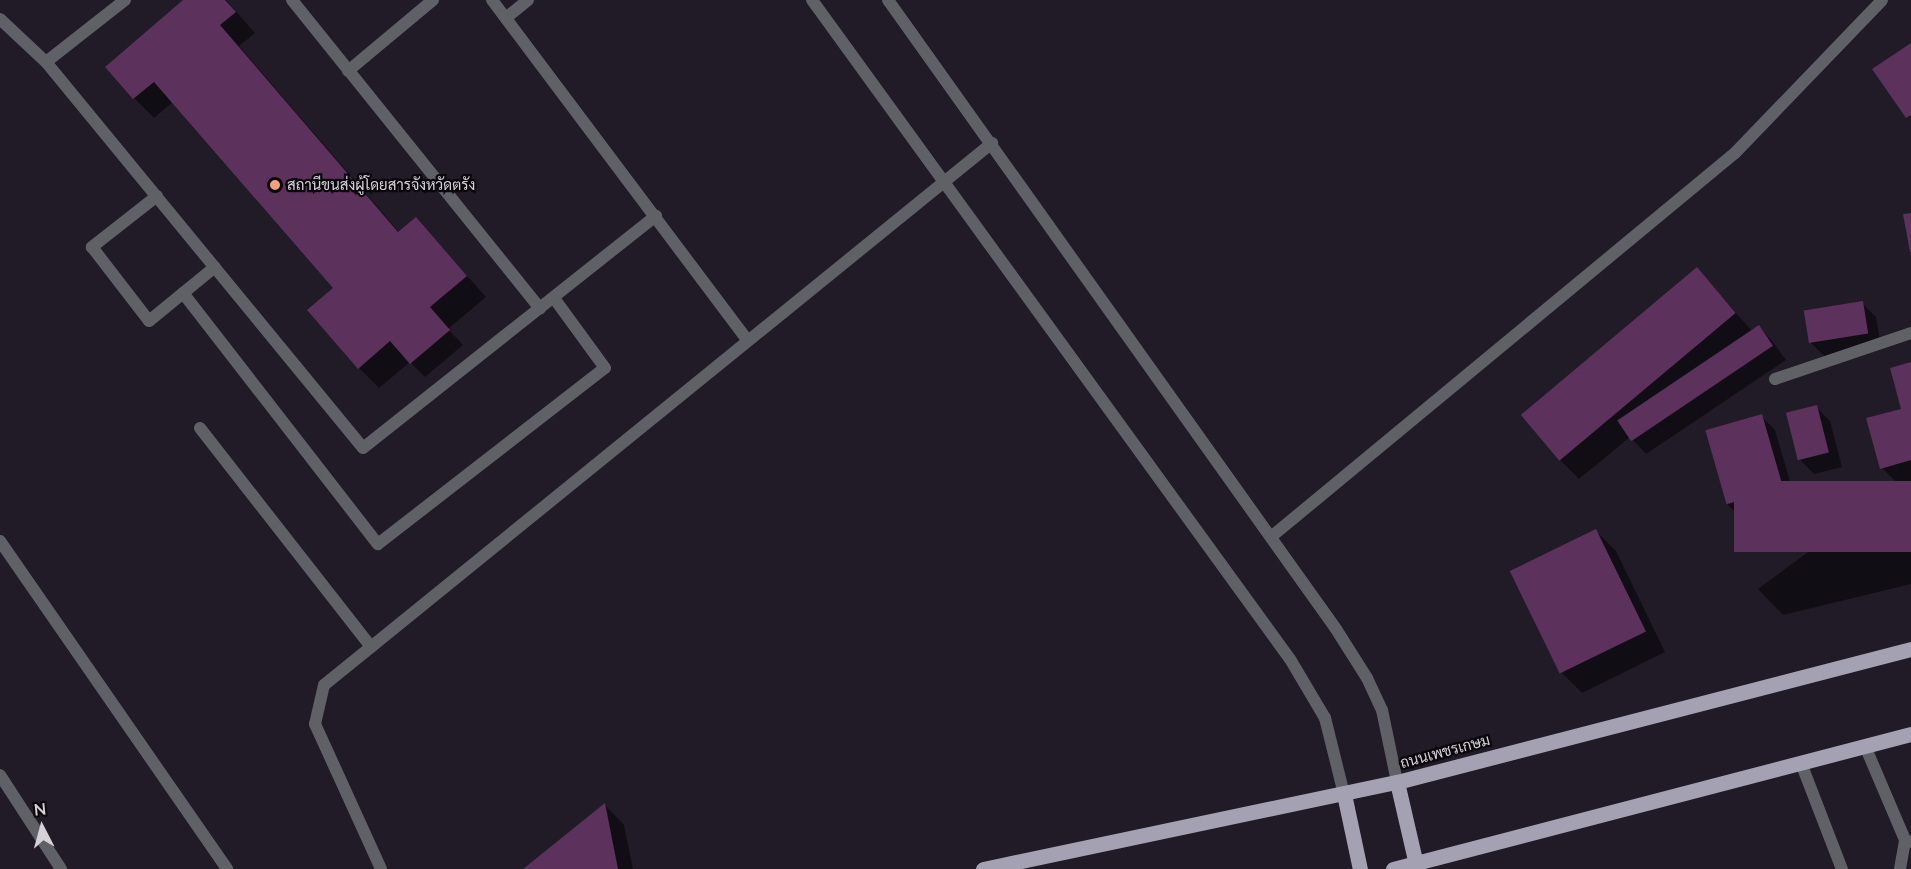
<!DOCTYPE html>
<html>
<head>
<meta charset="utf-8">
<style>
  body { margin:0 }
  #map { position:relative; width:1911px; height:869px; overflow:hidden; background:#211a27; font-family:Lato,Sarabun,sans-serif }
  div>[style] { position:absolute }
  .shadow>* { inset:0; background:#0007 }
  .building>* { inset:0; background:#5c315b; transform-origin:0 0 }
  .service>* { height:12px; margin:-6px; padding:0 6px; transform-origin:6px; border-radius:6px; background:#606067 }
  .minor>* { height:12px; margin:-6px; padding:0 6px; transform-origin:6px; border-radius:6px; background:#606067 }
  .primary>* { height:15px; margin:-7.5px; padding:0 7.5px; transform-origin:7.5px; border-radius:7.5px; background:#a4a2b2 }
  .dots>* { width:16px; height:16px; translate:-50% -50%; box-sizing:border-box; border:3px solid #09070c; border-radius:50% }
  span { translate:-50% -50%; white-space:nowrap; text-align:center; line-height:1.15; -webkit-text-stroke:4.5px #09070c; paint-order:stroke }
  .poi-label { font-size:15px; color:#d5d1d9 }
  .left { translate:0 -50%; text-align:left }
  .street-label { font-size:15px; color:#d5d1d9 }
  .north { position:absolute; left:12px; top:797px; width:60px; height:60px; -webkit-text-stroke:4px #09070c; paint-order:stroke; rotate:354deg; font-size:16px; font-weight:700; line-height:24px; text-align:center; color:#d5d1d9 }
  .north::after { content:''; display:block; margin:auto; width:21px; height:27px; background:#d5d1d9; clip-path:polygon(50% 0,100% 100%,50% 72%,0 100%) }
</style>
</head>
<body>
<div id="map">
  <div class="shadow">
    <div style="clip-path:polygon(185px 0,226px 0,255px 33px,239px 46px,400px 233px,416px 219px,486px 297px,448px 329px,463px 345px,425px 377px,410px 362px,379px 388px,359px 368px,335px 288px,173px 102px,154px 118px,134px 98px)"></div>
    <div style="clip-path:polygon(1697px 269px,1752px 331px,1759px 327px,1772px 341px,1786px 360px,1646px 454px,1630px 437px,1579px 479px,1559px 459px)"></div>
    <div style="clip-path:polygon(1862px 303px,1876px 317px,1881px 347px,1824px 356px,1810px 342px)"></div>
    <div style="clip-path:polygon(1911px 364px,1911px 584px,1783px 615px,1758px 589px,1899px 485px,1882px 468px,1903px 410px)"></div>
    <div style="clip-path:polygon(1816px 407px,1830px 421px,1842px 467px,1814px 474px,1800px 460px)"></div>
    <div style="clip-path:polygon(1761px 416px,1775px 430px,1796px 502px,1741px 518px,1727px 504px,1707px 431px)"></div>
    <div style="clip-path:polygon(1596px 531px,1616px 551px,1665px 652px,1582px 693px,1562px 673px)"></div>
    <div style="clip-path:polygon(605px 805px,624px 825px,633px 869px,525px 869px)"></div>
  </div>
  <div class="building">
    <div style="clip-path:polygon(183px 0,225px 0,236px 12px,220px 25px,398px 232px,416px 217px,467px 276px,430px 307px,450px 330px,410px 364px,390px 341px,358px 369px,307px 310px,333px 288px,154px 82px,133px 99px,105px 67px)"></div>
    <div style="clip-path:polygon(1911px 43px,1911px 115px,1906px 118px,1872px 69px)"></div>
    <div style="clip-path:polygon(1911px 213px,1911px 252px,1910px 252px,1903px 214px)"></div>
    <div style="left:1697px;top:267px;width:60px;height:230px;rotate:50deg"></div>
    <div style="left:1863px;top:301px;width:33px;height:60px;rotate:81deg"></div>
    <div style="left:1759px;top:325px;width:25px;height:171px;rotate:56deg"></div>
    <div style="clip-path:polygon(1911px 362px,1911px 460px,1880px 469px,1866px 418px,1901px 409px,1890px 368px)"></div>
    <div style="left:1817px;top:405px;width:49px;height:32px;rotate:76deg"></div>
    <div style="left:1762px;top:414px;width:77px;height:59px;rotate:74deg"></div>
    <div style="left:1911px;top:481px;width:71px;height:177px;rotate:90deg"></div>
    <div style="left:1596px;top:529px;width:114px;height:96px;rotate:64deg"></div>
    <div style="clip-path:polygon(605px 803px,618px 869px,523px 869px)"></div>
  </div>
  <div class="service">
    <div style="left:125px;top:0;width:100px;rotate:141.9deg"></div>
    <div style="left:46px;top:62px;width:499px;rotate:50.6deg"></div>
    <div style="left:363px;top:448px;width:374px;rotate:-38.4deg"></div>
    <div style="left:292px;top:0;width:396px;rotate:51.2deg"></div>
    <div style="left:492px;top:0;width:425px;rotate:53.1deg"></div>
    <div style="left:812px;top:0;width:814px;rotate:54.05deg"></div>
    <div style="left:1290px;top:659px;width:69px;rotate:59.3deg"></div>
    <div style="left:1325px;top:718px;width:78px;rotate:76deg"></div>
    <div style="left:888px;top:0;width:772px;rotate:54.54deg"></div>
    <div style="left:1336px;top:629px;width:58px;rotate:57.7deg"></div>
    <div style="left:1367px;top:678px;width:35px;rotate:65deg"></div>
    <div style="left:1382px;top:710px;width:74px;rotate:78.2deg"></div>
    <div style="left:507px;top:17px;width:27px;rotate:-39deg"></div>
    <div style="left:0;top:19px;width:63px;rotate:43.1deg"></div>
    <div style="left:348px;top:71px;width:111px;rotate:-39.9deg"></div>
    <div style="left:157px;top:196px;width:83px;rotate:141.9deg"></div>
    <div style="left:92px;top:247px;width:93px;rotate:52.4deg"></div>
    <div style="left:149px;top:321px;width:85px;rotate:-39.3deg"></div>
    <div style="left:183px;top:293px;width:318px;rotate:52.2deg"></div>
    <div style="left:378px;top:544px;width:287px;rotate:-37.8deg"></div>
    <div style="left:605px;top:368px;width:87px;rotate:-126.1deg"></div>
    <div style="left:200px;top:428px;width:278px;rotate:52deg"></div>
    <div style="left:371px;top:647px;width:60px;rotate:141deg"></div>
    <div style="left:324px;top:685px;width:40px;rotate:103deg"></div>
    <div style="left:315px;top:724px;width:159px;rotate:65.5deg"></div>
    <div style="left:1271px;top:537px;width:602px;rotate:-39.61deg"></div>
    <div style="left:1735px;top:153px;width:212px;rotate:-46.1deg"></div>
    <div style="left:371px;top:647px;width:800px;rotate:-39.06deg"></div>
    <div style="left:1865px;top:746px;width:102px;rotate:66.9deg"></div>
    <div style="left:1905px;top:840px;width:6px;rotate:18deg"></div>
    <div style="left:1801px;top:763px;width:114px;rotate:68.9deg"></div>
    <div style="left:0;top:775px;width:112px;rotate:57deg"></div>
    <div style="left:1900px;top:869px;width:29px;rotate:-80deg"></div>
  </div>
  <div class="minor">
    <div style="left:1775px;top:379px;width:144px;rotate:-18.7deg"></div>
    <div style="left:0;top:541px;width:399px;rotate:55.3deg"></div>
  </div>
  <div class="primary">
    <div style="left:1397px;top:782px;width:84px;rotate:77deg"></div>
    <div style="left:1344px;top:794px;width:77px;rotate:78deg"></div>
    <div style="left:983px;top:869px;width:423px;rotate:-11.9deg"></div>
    <div style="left:1397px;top:782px;width:531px;rotate:-14.51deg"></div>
    <div style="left:1393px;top:869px;width:535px;rotate:-14.61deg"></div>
  </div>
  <div class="dots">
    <div style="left:275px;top:185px;background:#f2a07f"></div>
  </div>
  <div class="poi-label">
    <span class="left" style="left:287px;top:185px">สถานีขนส่งผู้โดยสารจังหวัดตรัง</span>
  </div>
  <div class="street-label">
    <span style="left:1445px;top:751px;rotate:-15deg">ถนนเพชรเกษม</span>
  </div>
  <div class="north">N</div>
</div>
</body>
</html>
